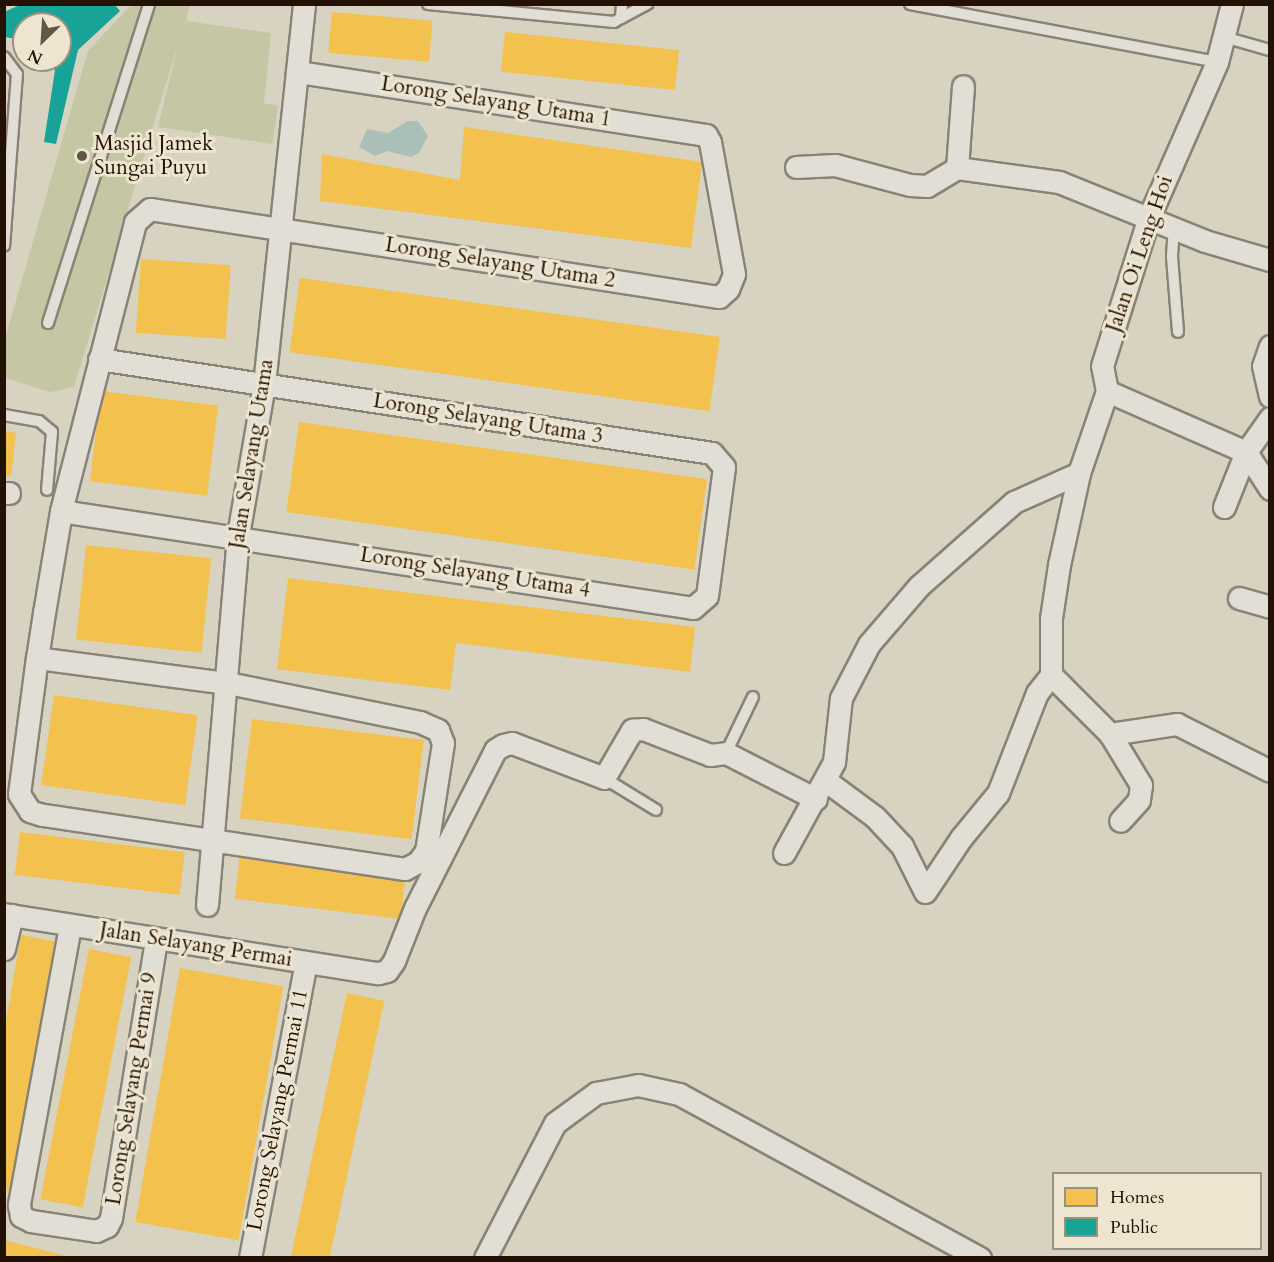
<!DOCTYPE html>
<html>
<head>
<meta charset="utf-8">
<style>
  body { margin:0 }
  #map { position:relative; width:1274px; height:1262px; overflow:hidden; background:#d8d2c0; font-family:Cardo,serif }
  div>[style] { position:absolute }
  .green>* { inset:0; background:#c5c6a3 }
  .water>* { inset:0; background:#aac0b7 }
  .homes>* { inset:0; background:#f2c14e; transform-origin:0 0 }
  .public>* { inset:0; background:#17a398 }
  .roads { filter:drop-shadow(2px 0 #898377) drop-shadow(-2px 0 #898377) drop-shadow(0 2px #898377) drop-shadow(0 -2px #898377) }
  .service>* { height:10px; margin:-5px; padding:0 5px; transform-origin:5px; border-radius:5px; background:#e1ded5 }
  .minor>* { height:21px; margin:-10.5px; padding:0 10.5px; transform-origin:10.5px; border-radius:10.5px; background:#e1ded5 }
  .dots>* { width:16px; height:16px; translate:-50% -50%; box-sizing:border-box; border:3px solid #ede5cf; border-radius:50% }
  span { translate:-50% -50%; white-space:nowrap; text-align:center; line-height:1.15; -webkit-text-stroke:6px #ede5cf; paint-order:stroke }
  .street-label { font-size:21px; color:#231105 }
  .poi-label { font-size:21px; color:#231105 }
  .left { translate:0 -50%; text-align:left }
  .frame { position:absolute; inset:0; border:6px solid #231105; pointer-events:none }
  .legend { position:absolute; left:1052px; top:1172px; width:210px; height:78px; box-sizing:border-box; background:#ede5cf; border:2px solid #9c907e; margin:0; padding:8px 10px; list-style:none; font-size:18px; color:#231105 }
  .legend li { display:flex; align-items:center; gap:12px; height:30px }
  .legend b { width:30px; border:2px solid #9c907e }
  .north { position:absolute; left:12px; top:12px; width:60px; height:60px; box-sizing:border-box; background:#ede5cf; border:2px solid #9c907e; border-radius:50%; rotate:205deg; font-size:16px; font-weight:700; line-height:24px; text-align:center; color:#231105 }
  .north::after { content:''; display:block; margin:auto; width:21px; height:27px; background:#625546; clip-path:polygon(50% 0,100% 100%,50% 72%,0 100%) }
</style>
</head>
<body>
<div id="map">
  <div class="green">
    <div style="clip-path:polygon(131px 5px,190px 5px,186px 21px,271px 33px,264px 103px,278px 106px,272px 144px,158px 127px,179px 41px,74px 387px,50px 392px,5px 378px,6px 335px,88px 51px)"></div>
  </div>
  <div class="water">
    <div style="clip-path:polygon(408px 121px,418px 121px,428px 136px,419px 153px,411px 157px,387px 151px,375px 156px,359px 147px,367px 129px,388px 133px)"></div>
  </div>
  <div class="homes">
    <div style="left:332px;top:12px;width:101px;height:41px;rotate:5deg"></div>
    <div style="left:505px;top:32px;width:175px;height:40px;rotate:6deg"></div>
    <div style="clip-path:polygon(464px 127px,702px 162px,691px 248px,320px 201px,322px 154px,460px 180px)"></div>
    <div style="left:141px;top:259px;width:90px;height:74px;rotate:4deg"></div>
    <div style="left:300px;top:278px;width:424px;height:75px;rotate:8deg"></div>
    <div style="left:101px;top:391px;width:118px;height:91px;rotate:7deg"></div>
    <div style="left:299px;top:422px;width:412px;height:91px;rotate:8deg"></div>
    <div style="clip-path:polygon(4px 431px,16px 433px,11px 476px,4px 476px)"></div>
    <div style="left:86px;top:545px;width:126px;height:95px;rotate:6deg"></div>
    <div style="clip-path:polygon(288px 578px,695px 627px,690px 672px,456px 643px,450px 690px,277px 669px)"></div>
    <div style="left:54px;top:695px;width:145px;height:91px;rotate:8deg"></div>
    <div style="left:252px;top:719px;width:173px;height:100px;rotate:7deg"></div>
    <div style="left:20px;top:832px;width:166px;height:43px;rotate:7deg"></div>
    <div style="left:240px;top:856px;width:167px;height:43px;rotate:7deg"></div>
    <div style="clip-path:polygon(21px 935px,63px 943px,20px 1193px,4px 1190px,4px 1031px)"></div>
    <div style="left:89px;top:949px;width:43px;height:255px;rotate:11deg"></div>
    <div style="left:180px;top:968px;width:105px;height:258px;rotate:10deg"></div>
    <div style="left:347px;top:993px;width:38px;height:270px;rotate:12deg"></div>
    <div style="clip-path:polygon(4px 1240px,70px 1257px,70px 1258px,4px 1258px)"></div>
  </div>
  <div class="public">
    <div style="clip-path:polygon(22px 4px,114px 4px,120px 11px,78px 50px,56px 144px,44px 142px,55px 70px,45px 60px,60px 60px,60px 24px,24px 24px,24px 40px,4px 37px,4px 12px)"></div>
  </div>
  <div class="roads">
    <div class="service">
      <div style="left:428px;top:4px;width:187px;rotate:5.5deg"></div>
      <div style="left:614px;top:22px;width:8px;rotate:-30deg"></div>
      <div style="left:621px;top:18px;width:14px;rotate:-86deg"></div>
      <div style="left:910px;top:4px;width:312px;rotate:10.7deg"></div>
      <div style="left:621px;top:18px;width:30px;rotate:-28deg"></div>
      <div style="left:1224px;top:37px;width:48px;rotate:15.8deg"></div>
      <div style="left:4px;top:57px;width:21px;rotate:53deg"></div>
      <div style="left:17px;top:74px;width:172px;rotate:94.3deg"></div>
      <div style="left:1174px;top:227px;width:30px;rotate:94deg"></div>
      <div style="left:1172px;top:257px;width:75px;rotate:85.4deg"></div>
      <div style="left:48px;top:323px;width:335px;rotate:-72.4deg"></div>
      <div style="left:4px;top:415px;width:36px;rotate:10deg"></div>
      <div style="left:39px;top:421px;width:17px;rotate:40deg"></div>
      <div style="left:52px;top:432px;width:58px;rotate:94.9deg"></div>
      <div style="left:726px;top:753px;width:62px;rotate:-64.3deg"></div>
      <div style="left:604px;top:778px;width:61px;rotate:31.6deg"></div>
    </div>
    <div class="minor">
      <div style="left:796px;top:167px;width:39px;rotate:-3deg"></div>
      <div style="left:835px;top:165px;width:78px;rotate:14.9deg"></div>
      <div style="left:910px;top:185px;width:17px;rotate:3deg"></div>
      <div style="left:927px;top:186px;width:35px;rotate:-31deg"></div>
      <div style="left:957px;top:168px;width:103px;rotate:7.8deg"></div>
      <div style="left:1059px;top:182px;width:157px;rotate:22deg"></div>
      <div style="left:1205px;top:241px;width:68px;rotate:16.3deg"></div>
      <div style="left:957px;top:168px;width:82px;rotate:-85.8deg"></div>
      <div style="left:1270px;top:346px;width:21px;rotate:109deg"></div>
      <div style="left:1263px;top:366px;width:31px;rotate:77deg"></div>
      <div style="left:1107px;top:391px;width:152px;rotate:23.7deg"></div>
      <div style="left:1246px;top:452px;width:44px;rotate:57deg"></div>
      <div style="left:4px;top:493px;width:5px"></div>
      <div style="left:1224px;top:507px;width:59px;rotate:-68.2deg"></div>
      <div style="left:1246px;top:452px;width:42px;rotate:-54.8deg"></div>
      <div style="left:61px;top:511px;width:639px;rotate:8.73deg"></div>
      <div style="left:693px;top:608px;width:18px;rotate:-41deg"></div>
      <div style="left:707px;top:596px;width:130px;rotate:-82.5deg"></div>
      <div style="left:724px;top:467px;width:18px;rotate:-131deg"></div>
      <div style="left:712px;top:453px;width:620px;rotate:-171.28deg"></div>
      <div style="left:1239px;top:598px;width:32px;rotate:16deg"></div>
      <div style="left:37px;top:658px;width:193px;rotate:7.5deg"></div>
      <div style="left:228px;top:683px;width:196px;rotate:11.5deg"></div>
      <div style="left:420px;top:722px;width:20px;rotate:24deg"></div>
      <div style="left:438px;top:730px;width:14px;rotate:69deg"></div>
      <div style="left:443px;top:743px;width:109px;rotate:98.9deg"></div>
      <div style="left:426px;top:851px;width:14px;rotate:126deg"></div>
      <div style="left:418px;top:862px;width:15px;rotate:152deg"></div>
      <div style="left:405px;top:869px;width:367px;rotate:-171.5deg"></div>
      <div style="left:42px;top:815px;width:13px;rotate:-162deg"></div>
      <div style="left:30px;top:811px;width:20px;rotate:-123deg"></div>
      <div style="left:19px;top:794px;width:137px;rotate:-82.5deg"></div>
      <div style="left:37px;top:658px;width:46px;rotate:-81.2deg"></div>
      <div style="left:44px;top:613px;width:103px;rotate:-80.5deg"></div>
      <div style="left:61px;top:511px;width:298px;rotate:-75.6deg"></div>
      <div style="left:135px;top:222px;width:20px;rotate:-41deg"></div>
      <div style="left:150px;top:209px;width:576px;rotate:8.79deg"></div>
      <div style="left:719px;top:297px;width:12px;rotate:-42deg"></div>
      <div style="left:728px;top:289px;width:16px;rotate:-68deg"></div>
      <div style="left:734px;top:274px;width:134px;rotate:-100.3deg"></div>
      <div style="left:710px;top:142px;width:8px;rotate:-120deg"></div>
      <div style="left:706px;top:135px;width:414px;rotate:-171.2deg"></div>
      <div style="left:1051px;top:675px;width:83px;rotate:45deg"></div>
      <div style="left:1110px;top:734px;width:60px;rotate:58.7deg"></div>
      <div style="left:1141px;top:785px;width:15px;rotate:98deg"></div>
      <div style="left:1139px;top:800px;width:28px;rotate:132deg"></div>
      <div style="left:1110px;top:734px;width:68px;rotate:-8.5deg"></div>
      <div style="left:1177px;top:724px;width:104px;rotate:26.8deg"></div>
      <div style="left:825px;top:780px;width:62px;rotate:36.5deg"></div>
      <div style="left:875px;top:817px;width:40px;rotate:47deg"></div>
      <div style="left:902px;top:846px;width:51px;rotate:63.4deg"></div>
      <div style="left:925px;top:892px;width:65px;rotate:-56.3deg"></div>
      <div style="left:961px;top:838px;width:58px;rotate:-50.6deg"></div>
      <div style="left:998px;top:793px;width:107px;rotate:-68.7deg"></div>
      <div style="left:1037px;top:693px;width:23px;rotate:-52deg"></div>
      <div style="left:1051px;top:675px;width:57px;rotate:-90deg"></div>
      <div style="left:1051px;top:618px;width:54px;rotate:-81.4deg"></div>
      <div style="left:1059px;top:565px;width:94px;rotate:-77.7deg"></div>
      <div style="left:1079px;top:473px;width:87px;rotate:-71.1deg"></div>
      <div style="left:1107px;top:391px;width:25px;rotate:-101deg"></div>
      <div style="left:1102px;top:366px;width:156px;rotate:-72.5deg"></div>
      <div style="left:1149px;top:217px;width:169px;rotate:-66.3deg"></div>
      <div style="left:1217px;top:62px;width:60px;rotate:-75.5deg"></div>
      <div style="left:784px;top:853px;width:104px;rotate:-61.2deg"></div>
      <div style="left:834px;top:762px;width:64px;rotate:-83.8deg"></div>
      <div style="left:841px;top:698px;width:61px;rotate:-62.6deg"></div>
      <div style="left:869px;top:644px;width:77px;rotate:-49.2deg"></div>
      <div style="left:919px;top:586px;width:127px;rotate:-41.5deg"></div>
      <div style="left:1014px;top:502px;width:71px;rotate:-24deg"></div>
      <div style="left:207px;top:905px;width:371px;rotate:-85.2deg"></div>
      <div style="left:238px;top:535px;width:152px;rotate:-80.2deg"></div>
      <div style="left:264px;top:385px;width:383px;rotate:-84deg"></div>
      <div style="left:4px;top:914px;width:379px;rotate:9deg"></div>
      <div style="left:378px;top:973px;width:9px;rotate:-13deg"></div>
      <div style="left:387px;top:971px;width:12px;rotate:-55deg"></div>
      <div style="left:394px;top:961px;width:57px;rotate:-68.4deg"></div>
      <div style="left:415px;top:908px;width:177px;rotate:-63.1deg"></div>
      <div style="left:495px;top:750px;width:9px;rotate:-32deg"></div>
      <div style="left:503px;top:745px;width:9px;rotate:-13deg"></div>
      <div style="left:512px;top:743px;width:98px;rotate:20.8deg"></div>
      <div style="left:604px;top:778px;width:56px;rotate:-59.7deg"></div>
      <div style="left:632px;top:730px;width:11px;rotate:-5deg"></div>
      <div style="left:643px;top:729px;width:72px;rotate:21.2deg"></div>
      <div style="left:710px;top:755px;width:16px;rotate:-7deg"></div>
      <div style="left:726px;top:753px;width:101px;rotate:27.1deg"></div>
      <div style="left:70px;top:926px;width:284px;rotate:100.4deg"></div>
      <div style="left:19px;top:1205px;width:11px;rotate:80deg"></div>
      <div style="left:21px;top:1216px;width:11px;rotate:27deg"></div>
      <div style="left:31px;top:1221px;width:66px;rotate:8.7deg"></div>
      <div style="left:96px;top:1231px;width:12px;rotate:-24deg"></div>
      <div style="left:107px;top:1226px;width:9px;rotate:-63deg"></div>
      <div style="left:111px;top:1218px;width:283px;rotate:-80.8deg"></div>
      <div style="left:4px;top:949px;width:35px;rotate:-77deg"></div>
      <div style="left:250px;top:1258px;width:301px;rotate:-79.3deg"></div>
      <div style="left:485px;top:1258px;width:152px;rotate:-62.6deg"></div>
      <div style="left:555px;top:1123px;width:51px;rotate:-36.2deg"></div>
      <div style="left:596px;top:1093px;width:43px;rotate:-10.8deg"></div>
      <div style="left:638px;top:1085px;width:42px;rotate:12.4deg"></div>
      <div style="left:679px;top:1094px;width:343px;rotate:28.6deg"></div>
    </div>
  </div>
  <div class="dots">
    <div style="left:82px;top:156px;background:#625546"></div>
  </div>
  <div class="street-label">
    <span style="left:496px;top:102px;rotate:9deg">Lorong Selayang Utama 1</span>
    <span style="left:1140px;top:254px;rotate:-71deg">Jalan Oi Leng Hoi</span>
    <span style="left:500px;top:263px;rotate:9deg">Lorong Selayang Utama 2</span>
    <span style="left:488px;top:419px;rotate:9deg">Lorong Selayang Utama 3</span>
    <span style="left:252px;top:454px;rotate:-81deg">Jalan Selayang Utama</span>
    <span style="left:475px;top:573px;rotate:9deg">Lorong Selayang Utama 4</span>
    <span style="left:196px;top:945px;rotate:9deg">Jalan Selayang Permai</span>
    <span style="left:132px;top:1089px;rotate:-81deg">Lorong Selayang Permai 9</span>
    <span style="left:278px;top:1110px;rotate:-79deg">Lorong Selayang Permai 11</span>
  </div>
  <div class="poi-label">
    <span class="left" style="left:94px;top:156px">Masjid Jamek<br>Sungai Puyu</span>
  </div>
  <div class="frame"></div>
  <ul class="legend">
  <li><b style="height:16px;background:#f2c14e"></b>Homes</li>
  <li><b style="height:16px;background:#17a398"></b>Public</li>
  </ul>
  <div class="north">N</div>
</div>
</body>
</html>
